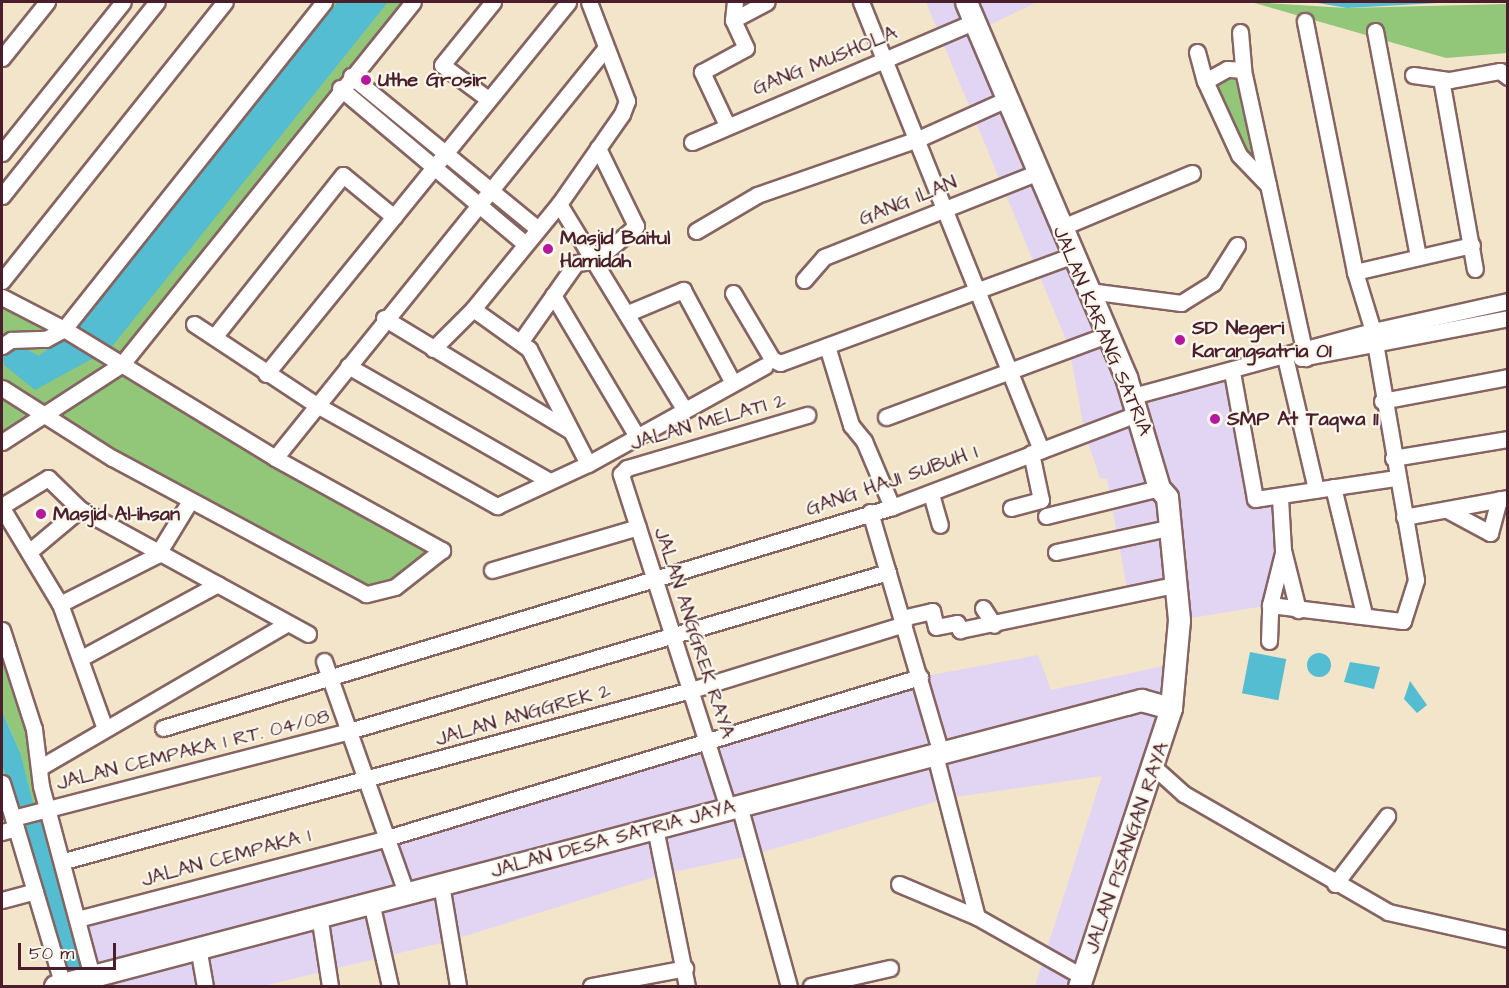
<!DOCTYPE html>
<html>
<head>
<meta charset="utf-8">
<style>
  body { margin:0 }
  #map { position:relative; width:1509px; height:988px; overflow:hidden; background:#f3e5c9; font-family:"Architects Daughter",sans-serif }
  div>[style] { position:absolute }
  .built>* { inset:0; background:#e2d4f3 }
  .green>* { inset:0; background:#92c779 }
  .water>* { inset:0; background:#54bdd1; transform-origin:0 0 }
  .round { border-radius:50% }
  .roads { filter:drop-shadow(2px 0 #856462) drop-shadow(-2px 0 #856462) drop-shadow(0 2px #856462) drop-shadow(0 -2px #856462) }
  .street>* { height:15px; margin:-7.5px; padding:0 7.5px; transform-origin:7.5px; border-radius:7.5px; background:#fff }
  .secondary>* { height:21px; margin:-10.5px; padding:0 10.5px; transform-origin:10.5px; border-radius:10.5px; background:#fff }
  .dots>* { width:16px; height:16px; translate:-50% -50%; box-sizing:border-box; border:3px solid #fbf7ec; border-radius:50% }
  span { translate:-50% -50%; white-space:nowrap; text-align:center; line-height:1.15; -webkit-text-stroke:4.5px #fbf7ec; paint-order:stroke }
  .street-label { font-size:20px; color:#4a1f2b }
  .poi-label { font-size:20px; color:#4a1f2b; font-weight:700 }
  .left { translate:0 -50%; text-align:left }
  .frame { position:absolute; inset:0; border:3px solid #4a1f2b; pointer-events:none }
  .scale { position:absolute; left:18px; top:943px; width:98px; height:27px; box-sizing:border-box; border:3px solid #4a1f2b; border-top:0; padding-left:8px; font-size:18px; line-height:21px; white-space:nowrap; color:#4a1f2b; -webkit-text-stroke:4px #fbf7ec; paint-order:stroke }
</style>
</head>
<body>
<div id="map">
  <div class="built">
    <div style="clip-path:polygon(926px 2px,1037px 2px,979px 30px,1133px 396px,1232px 372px,1255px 499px,1271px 496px,1283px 550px,1270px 605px,1179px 620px,1173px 585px,1128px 593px,1107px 479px,1100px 478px,1085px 434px,1069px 347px)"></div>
    <div style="clip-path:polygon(1038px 655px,1051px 690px,1178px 663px,1079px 986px,1035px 986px,1102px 776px,948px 798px,753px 855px,664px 874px,449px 941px,263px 986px,92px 986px,77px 919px,921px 677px)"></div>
  </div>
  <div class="green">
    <div style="clip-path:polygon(324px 2px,413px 2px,351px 76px,537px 228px,524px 243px,340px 88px,122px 364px,437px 544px,395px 587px,366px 594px,44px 418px,2px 442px,2px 297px,64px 329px)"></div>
    <div style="clip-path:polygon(1251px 2px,1347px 8px,1507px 4px,1507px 53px,1446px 58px)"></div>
    <div style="clip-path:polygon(1236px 68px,1268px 185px,1239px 155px,1213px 99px,1213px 74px)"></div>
    <div style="clip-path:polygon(2px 630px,64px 861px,2px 783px,2px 764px,8px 784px,20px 752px,2px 711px)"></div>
  </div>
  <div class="water">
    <div style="clip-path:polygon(338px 2px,388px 2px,110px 349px,35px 390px,4px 365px,2px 335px,39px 356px,77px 324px)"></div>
    <div style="clip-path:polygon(1312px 2px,1456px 2px,1347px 8px)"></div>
    <div style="left:1250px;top:652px;width:37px;height:42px;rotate:11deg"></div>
    <div class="round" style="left:1307px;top:653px;width:24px;height:24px"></div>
    <div style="clip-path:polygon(1350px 662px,1380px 667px,1374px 689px,1344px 682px)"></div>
    <div style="clip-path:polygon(1410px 681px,1427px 705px,1417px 713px,1404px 699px)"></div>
    <div style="clip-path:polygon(2px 711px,20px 752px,35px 811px,47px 809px,92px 976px,64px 986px,2px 764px)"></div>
  </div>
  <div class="roads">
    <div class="street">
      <div style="left:861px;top:2px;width:483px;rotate:68.1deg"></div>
      <div style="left:733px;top:20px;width:18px;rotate:-84deg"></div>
      <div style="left:1375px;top:31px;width:230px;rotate:79.2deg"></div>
      <div style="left:1240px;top:32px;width:38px;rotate:85deg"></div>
      <div style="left:1243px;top:70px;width:295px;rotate:77.7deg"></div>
      <div style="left:1197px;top:52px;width:30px;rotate:75deg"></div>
      <div style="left:2px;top:58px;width:72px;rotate:-51.2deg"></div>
      <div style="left:1243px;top:70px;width:16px;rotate:-176deg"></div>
      <div style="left:1227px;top:69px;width:25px;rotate:151deg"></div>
      <div style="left:1205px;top:81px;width:81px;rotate:65.3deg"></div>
      <div style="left:1239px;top:155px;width:42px;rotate:46deg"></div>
      <div style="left:1413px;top:75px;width:37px;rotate:8deg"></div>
      <div style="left:1450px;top:80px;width:51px;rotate:-10.2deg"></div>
      <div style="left:1500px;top:71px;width:10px;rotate:37deg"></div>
      <div style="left:351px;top:76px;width:240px;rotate:39.3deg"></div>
      <div style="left:1441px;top:79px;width:193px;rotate:79.9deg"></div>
      <div style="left:340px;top:88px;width:241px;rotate:40.1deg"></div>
      <div style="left:488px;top:99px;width:57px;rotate:-143.5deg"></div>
      <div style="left:442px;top:65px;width:81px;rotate:-51deg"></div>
      <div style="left:727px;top:125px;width:59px;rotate:-115.3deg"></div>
      <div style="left:702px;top:72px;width:50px;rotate:-28.6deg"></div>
      <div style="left:746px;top:48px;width:31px;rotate:-115deg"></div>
      <div style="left:733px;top:20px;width:38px;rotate:-28deg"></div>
      <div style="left:692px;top:142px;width:308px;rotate:-23.1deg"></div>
      <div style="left:2px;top:153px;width:193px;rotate:-51.3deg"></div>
      <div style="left:2px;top:196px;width:248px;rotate:-51.4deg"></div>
      <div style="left:559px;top:204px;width:240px;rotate:58.6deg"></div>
      <div style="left:1060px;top:228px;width:143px;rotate:-22.6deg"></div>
      <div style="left:696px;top:231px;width:71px;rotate:-30.5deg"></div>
      <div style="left:757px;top:195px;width:170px;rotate:-19.2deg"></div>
      <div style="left:918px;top:139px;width:98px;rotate:-24.2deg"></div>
      <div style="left:595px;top:261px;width:54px;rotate:-40.5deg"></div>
      <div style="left:636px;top:226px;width:87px;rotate:-116deg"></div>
      <div style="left:1355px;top:272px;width:120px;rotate:-13deg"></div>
      <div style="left:804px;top:280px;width:30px;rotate:-49deg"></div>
      <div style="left:824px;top:257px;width:228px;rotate:-21.6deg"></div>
      <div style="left:2px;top:281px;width:357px;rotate:-51.4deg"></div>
      <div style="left:1089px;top:291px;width:93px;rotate:7.4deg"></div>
      <div style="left:1181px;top:303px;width:38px;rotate:-32deg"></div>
      <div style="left:1213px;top:283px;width:45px;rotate:-57.7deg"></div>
      <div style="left:733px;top:293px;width:77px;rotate:59.4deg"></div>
      <div style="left:772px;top:359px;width:9px;rotate:27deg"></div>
      <div style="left:780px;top:363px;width:312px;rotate:-20.2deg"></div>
      <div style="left:553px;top:295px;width:163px;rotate:59.3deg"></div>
      <div style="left:2px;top:297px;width:70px;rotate:27.3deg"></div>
      <div style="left:64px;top:329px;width:418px;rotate:-51.5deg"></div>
      <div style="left:473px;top:309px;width:69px;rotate:35.5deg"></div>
      <div style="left:529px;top:349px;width:129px;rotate:62.8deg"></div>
      <div style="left:628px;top:313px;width:60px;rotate:-22.7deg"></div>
      <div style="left:683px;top:290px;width:103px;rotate:61.7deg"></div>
      <div style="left:384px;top:318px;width:216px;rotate:31.2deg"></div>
      <div style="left:194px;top:324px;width:145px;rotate:33.5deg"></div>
      <div style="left:315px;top:404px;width:209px;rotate:29.3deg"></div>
      <div style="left:497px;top:506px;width:100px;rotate:-24.8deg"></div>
      <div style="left:588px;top:464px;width:202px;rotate:-29deg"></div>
      <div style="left:214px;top:337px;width:207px;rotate:-51.5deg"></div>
      <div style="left:343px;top:175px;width:66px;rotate:39.5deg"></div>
      <div style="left:521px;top:341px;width:95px;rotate:-54.8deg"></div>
      <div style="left:576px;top:263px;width:19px;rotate:-6deg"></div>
      <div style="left:2px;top:346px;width:11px;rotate:-34deg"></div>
      <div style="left:11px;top:340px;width:35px;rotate:-2deg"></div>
      <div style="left:46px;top:339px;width:21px;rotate:-29deg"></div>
      <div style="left:64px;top:329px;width:247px;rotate:31.4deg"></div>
      <div style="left:275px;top:458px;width:191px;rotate:28.9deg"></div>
      <div style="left:442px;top:550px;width:60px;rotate:141.8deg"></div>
      <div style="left:395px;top:587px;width:30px;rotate:166deg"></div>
      <div style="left:366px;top:594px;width:288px;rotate:-151.8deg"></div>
      <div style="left:112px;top:458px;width:130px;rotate:-147.5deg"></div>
      <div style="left:827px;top:346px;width:83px;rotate:73.1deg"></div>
      <div style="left:851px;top:425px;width:21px;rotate:51deg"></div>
      <div style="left:864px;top:441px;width:72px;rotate:67deg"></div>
      <div style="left:433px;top:349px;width:57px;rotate:-45deg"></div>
      <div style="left:473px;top:309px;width:136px;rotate:-50.7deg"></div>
      <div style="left:559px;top:204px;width:110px;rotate:-55deg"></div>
      <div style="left:622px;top:114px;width:14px;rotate:-69deg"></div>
      <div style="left:627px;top:101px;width:106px;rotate:-111deg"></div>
      <div style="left:1285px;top:357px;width:136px;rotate:76.8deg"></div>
      <div style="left:1301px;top:358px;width:211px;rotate:-10.9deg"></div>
      <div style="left:348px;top:366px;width:232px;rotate:29.7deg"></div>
      <div style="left:1232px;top:372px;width:129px;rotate:79.7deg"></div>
      <div style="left:1255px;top:499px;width:142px;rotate:-8.5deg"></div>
      <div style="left:266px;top:374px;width:479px;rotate:-50.9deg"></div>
      <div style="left:1133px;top:396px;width:249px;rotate:-15.2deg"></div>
      <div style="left:1373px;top:331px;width:138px;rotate:-12.5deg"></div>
      <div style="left:1382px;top:401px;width:128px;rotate:-10.8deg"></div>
      <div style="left:886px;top:417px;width:236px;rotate:-20.4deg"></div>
      <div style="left:2px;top:442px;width:143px;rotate:-33deg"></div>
      <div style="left:122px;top:364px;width:464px;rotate:-51.2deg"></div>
      <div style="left:275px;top:458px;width:524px;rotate:-51.12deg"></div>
      <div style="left:1393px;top:458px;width:117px;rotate:-9.4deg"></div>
      <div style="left:1333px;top:487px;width:131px;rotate:76.3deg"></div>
      <div style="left:931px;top:494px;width:32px;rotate:74deg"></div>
      <div style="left:1280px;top:498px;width:52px;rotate:86.7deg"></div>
      <div style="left:1283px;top:550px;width:62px;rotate:76deg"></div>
      <div style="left:2px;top:506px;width:54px;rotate:-31.3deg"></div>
      <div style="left:48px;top:478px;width:45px;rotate:44.1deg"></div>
      <div style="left:80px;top:509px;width:260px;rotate:28.7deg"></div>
      <div style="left:2px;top:508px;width:112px;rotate:58.9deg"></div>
      <div style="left:1011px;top:508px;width:31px;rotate:-15deg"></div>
      <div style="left:1041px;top:500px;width:48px;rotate:-102deg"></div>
      <div style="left:1447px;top:510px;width:49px;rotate:28.1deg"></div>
      <div style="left:1490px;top:533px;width:35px;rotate:-75deg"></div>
      <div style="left:870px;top:512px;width:251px;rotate:73.6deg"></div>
      <div style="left:1046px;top:516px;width:116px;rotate:-13.9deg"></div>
      <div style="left:1404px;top:517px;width:106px;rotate:-10.4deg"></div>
      <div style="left:30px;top:551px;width:65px;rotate:-40deg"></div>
      <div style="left:1056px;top:552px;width:115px;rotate:-12.1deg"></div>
      <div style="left:492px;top:570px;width:152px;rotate:-16.4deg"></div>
      <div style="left:1270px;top:605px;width:134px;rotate:6.9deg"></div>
      <div style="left:1403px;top:621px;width:43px;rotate:-72.4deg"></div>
      <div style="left:1416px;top:580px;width:253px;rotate:-99.8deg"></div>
      <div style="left:1373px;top:331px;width:62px;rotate:-107deg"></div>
      <div style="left:1355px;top:272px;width:256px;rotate:-101.3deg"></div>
      <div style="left:983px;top:608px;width:20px;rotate:57deg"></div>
      <div style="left:902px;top:618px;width:31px;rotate:-13deg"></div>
      <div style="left:932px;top:611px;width:16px;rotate:76deg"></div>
      <div style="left:936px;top:627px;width:21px;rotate:-11deg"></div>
      <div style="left:957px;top:623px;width:8px;rotate:67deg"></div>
      <div style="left:960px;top:630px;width:218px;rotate:-11.9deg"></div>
      <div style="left:2px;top:630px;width:104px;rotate:72.1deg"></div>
      <div style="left:34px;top:729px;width:57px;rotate:83deg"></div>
      <div style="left:41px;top:786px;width:197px;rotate:75deg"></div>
      <div style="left:1269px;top:641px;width:36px;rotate:-88deg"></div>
      <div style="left:1270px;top:605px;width:54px;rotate:-76deg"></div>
      <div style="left:83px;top:657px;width:153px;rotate:-28.4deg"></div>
      <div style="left:324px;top:661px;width:246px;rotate:70.5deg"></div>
      <div style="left:104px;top:726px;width:130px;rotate:-109.8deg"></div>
      <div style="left:60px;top:604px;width:109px;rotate:-26.8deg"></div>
      <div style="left:157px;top:555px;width:63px;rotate:-58.6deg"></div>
      <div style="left:163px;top:728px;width:762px;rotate:-16.86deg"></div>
      <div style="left:892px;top:507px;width:264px;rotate:-20.8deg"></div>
      <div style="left:935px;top:755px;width:167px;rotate:75.5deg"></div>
      <div style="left:39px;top:768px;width:285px;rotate:-30.2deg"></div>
      <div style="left:1155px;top:768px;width:39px;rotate:42deg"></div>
      <div style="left:1184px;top:794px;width:236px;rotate:30deg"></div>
      <div style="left:1388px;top:912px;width:123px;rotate:12.7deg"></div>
      <div style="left:2px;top:783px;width:47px;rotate:72.7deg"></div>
      <div style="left:16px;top:828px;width:15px;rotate:164deg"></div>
      <div style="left:739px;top:805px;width:188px;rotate:74.6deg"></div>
      <div style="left:728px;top:808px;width:351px;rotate:-107.8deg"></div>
      <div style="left:621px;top:474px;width:8px;rotate:-45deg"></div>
      <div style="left:627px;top:468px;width:188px;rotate:-16.4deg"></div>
      <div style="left:13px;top:818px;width:347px;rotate:-14.5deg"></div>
      <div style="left:349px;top:731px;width:562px;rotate:-16.44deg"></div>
      <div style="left:16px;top:828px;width:165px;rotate:73.4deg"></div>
      <div style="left:655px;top:828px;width:161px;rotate:78.6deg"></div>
      <div style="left:64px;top:861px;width:650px;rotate:-15.26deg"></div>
      <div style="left:691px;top:690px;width:223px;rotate:-17.2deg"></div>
      <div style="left:441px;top:884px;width:103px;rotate:80.5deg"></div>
      <div style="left:899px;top:884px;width:85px;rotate:22.9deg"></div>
      <div style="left:977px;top:917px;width:122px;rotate:29.5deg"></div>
      <div style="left:1335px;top:884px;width:86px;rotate:-52.6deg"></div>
      <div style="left:2px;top:900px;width:34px;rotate:-15deg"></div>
      <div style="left:371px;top:902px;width:86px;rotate:77.3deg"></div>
      <div style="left:319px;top:915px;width:72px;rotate:81.2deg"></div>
      <div style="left:77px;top:919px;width:320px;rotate:-14.6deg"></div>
      <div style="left:387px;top:838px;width:557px;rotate:-16.81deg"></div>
      <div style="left:198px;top:947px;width:40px;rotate:80deg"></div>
      <div style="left:591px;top:986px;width:96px;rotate:-10.8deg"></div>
      <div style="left:811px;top:986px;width:81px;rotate:-12.8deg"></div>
    </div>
    <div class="secondary">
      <div style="left:966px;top:2px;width:408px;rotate:66.9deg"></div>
      <div style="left:1126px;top:377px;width:116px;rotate:73.4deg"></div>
      <div style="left:1159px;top:488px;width:12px;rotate:48deg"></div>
      <div style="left:1167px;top:497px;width:124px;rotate:84.4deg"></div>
      <div style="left:1179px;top:620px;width:88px;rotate:95.2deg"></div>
      <div style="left:1171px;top:708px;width:293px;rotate:108.3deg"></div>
      <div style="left:55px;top:986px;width:1108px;rotate:-14.75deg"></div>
      <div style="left:1126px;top:704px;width:16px;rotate:-15deg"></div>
      <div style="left:1141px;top:700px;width:31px;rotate:15deg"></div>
    </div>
  </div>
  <div class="dots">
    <div style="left:366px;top:80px;background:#b5179e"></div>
    <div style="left:548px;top:249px;background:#b5179e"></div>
    <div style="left:1180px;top:340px;background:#b5179e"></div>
    <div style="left:1215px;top:419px;background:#b5179e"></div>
    <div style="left:41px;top:514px;background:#b5179e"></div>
  </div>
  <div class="street-label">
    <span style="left:825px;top:61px;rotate:-22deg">GANG MUSHOLA</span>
    <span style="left:908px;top:201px;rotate:-22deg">GANG ILAN</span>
    <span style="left:1102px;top:331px;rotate:67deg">JALAN KARANG SATRIA</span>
    <span style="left:708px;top:422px;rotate:-16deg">JALAN MELATI 2</span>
    <span style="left:892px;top:481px;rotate:-19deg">GANG HAJI SUBUH I</span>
    <span style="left:694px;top:633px;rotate:72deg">JALAN ANGGREK RAYA</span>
    <span style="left:523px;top:715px;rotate:-16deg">JALAN ANGGREK 2</span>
    <span style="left:193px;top:750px;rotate:-14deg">JALAN CEMPAKA 1 RT. 04/08</span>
    <span style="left:613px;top:839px;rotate:-15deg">JALAN DESA SATRIA JAYA</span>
    <span style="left:1127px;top:848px;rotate:-71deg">JALAN PISANGAN RAYA</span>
    <span style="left:226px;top:858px;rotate:-15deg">JALAN CEMPAKA 1</span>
  </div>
  <div class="poi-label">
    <span class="left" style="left:378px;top:80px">Uthe Grosir</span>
    <span class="left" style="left:560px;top:250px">Masjid Baitul<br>Hamidah</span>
    <span class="left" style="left:1192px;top:340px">SD Negeri<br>Karangsatria 01</span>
    <span class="left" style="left:1227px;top:419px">SMP At Taqwa 11</span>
    <span class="left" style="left:53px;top:514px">Masjid Al-ihsan</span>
  </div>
  <div class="frame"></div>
  <div class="scale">50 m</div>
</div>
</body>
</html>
